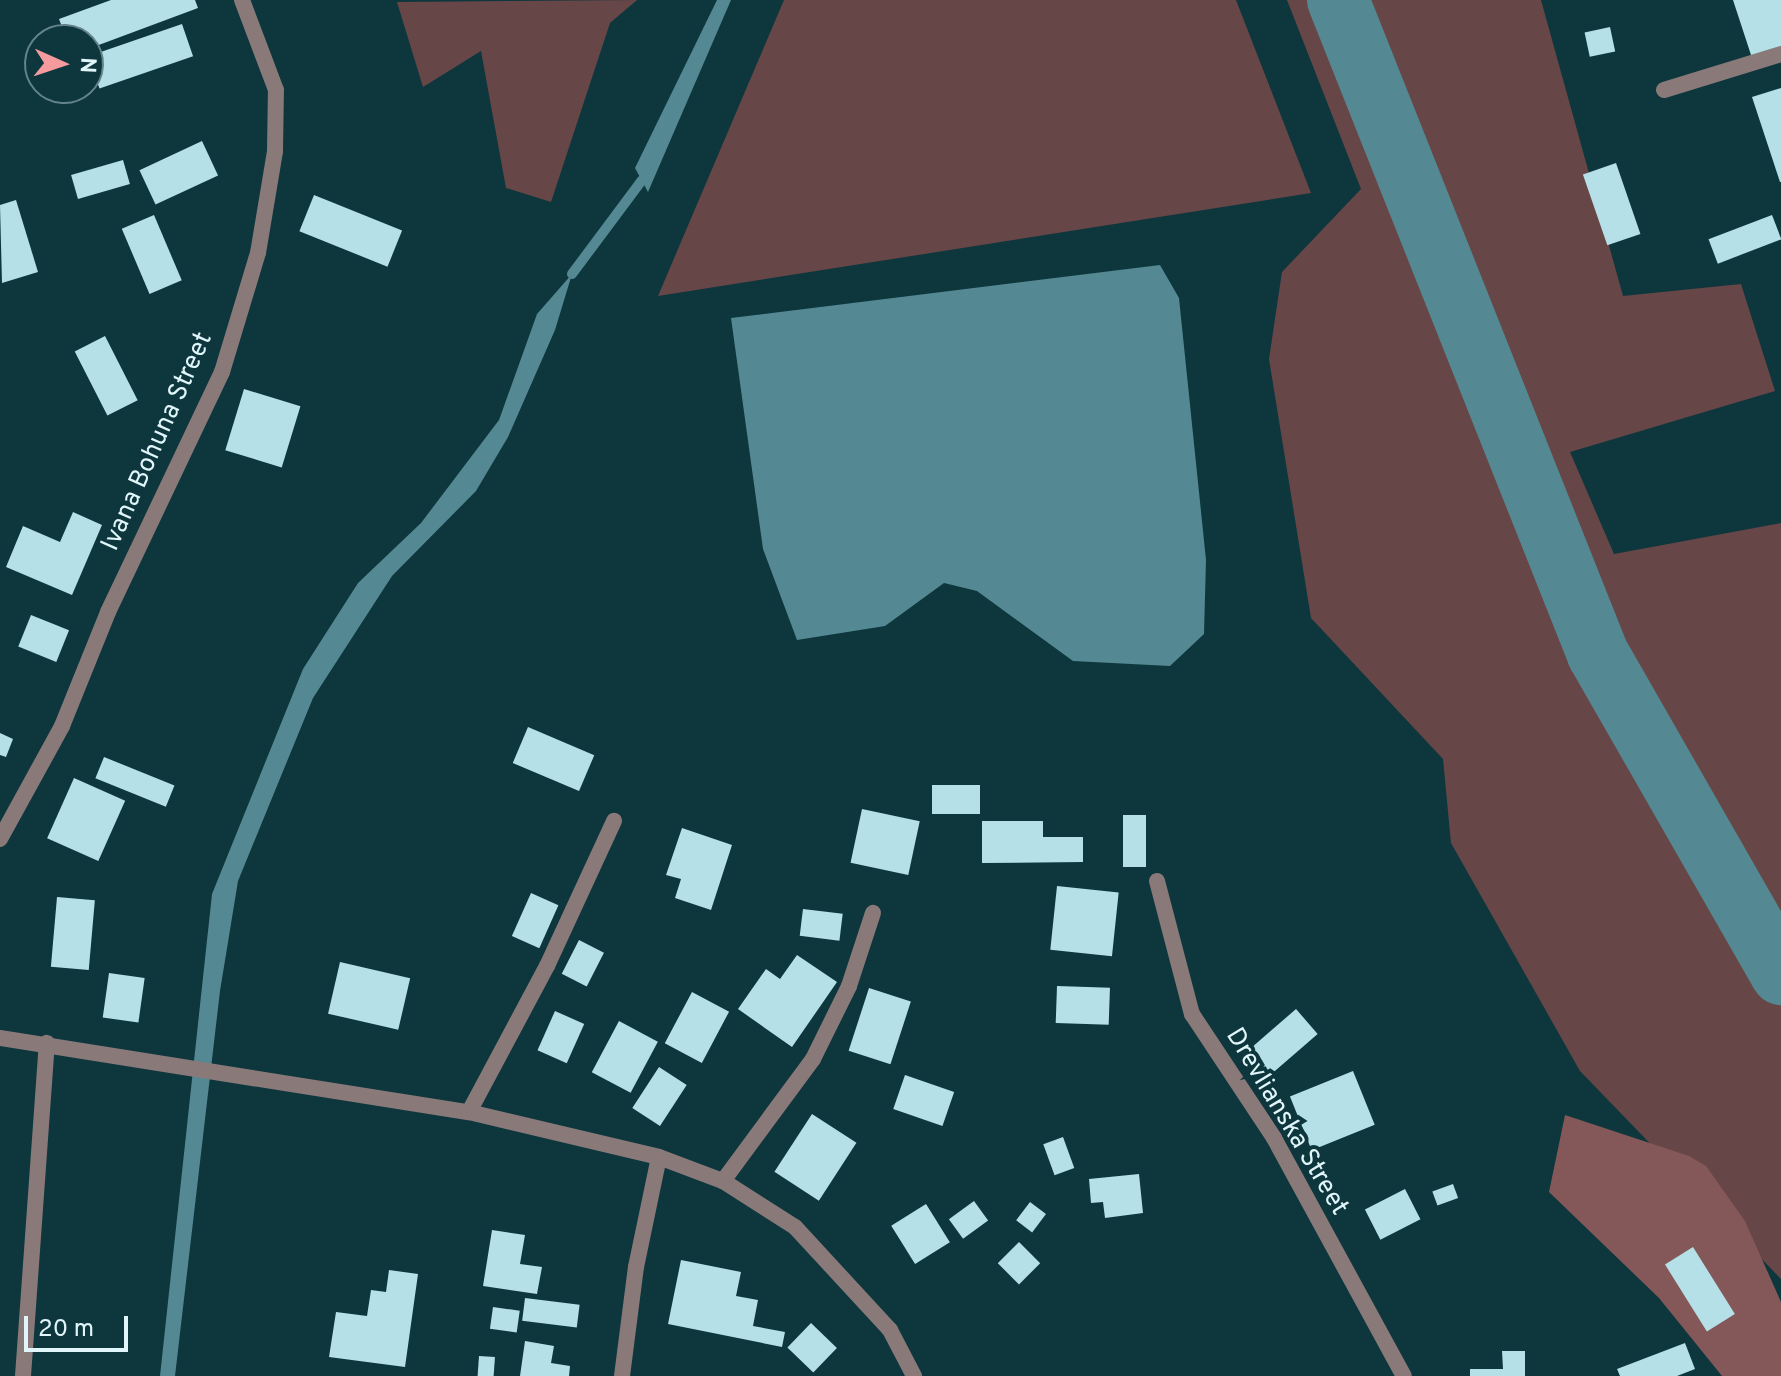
<!DOCTYPE html>
<html>
<head>
<meta charset="utf-8">
<style>
  body { margin:0 }
  #map { position:relative; width:1781px; height:1376px; overflow:hidden; background:#0e363d; font-family:Overpass,sans-serif }
  div>[style] { position:absolute }
  .green>* { inset:0; background:#674647 }
  .forest>* { inset:0; background:#845859 }
  .water>* { inset:0; background:#548993 }
  .stream>* { height:10px; margin:-5px; padding:0 5px; transform-origin:5px; border-radius:5px; background:#548993 }
  .river>* { height:62px; margin:-31px; padding:0 31px; transform-origin:31px; border-radius:31px; background:#548993 }
  .building>* { inset:0; background:#b6e0e8; transform-origin:0 0 }
  .street>* { height:16px; margin:-8px; padding:0 8px; transform-origin:8px; border-radius:8px; background:#897979 }
  span { translate:-50% -50%; white-space:nowrap; text-align:center; line-height:1.15; -webkit-text-stroke:8px #0e363d; paint-order:stroke }
  .street-label { font-size:26px; color:#e1f6fa }
  .north { position:absolute; left:24px; top:24px; width:80px; height:80px; box-sizing:border-box; background:#0e363d; border:2px solid #628389; border-radius:50%; rotate:93deg; font-size:22px; font-weight:700; line-height:32px; text-align:center; color:#e1f6fa }
  .north::after { content:''; display:block; margin:auto; width:28px; height:36px; background:#f59b9e; clip-path:polygon(50% 0,100% 100%,50% 72%,0 100%) }
  .scale { position:absolute; left:24px; top:1316px; width:104px; height:36px; box-sizing:border-box; border:4px solid #e1f6fa; border-top:0; padding-left:10px; font-size:24px; line-height:28px; white-space:nowrap; color:#e1f6fa; -webkit-text-stroke:6px #0e363d; paint-order:stroke }
</style>
</head>
<body>
<div id="map">
  <div class="green">
    <div style="clip-path:polygon(637px 0,610px 23px,551px 202px,506px 188px,481px 51px,423px 87px,397px 2px)"></div>
    <div style="clip-path:polygon(784px 0,1236px 0,1311px 193px,658px 296px)"></div>
    <div style="clip-path:polygon(1287px 0,1541px 0,1623px 296px,1741px 284px,1775px 391px,1570px 452px,1614px 554px,1781px 523px,1781px 1279px,1580px 1071px,1451px 843px,1443px 759px,1311px 618px,1269px 359px,1282px 272px,1361px 189px)"></div>
  </div>
  <div class="forest">
    <div style="clip-path:polygon(1565px 1115px,1689px 1156px,1706px 1166px,1745px 1221px,1781px 1302px,1781px 1376px,1722px 1376px,1659px 1298px,1549px 1192px)"></div>
  </div>
  <div class="water">
    <div style="clip-path:polygon(717px 0,731px 0,648px 192px,635px 168px)"></div>
    <div style="clip-path:polygon(1308px 0,1340px 0,1379px 98px,1360px 130px)"></div>
    <div style="clip-path:polygon(1160px 265px,1179px 298px,1206px 560px,1204px 634px,1170px 666px,1073px 661px,977px 591px,944px 583px,885px 626px,797px 640px,763px 549px,731px 318px)"></div>
    <div style="clip-path:polygon(572px 274px,555px 330px,508px 437px,476px 491px,392px 576px,313px 698px,238px 881px,220px 991px,175px 1376px,160px 1376px,212px 894px,303px 669px,358px 583px,421px 523px,499px 420px,537px 314px)"></div>
  </div>
  <div class="stream">
    <div style="left:572px;top:274px;width:117px;rotate:-53.3deg"></div>
  </div>
  <div class="river">
    <div style="left:1338px;top:0;width:704px;rotate:68.32deg"></div>
    <div style="left:1598px;top:654px;width:369px;rotate:60.2deg"></div>
  </div>
  <div class="building">
    <div style="clip-path:polygon(111px 0,195px 0,198px 8px,88px 49px,88px 40px,67px 40px,59px 19px)"></div>
    <div style="clip-path:polygon(1733px 0,1781px 0,1781px 49px,1752px 58px)"></div>
    <div style="left:182px;top:24px;width:34px;height:99px;rotate:71deg"></div>
    <div style="left:1610px;top:27px;width:25px;height:26px;rotate:78deg"></div>
    <div style="clip-path:polygon(1781px 88px,1781px 182px,1780px 182px,1752px 97px)"></div>
    <div style="left:202px;top:141px;width:38px;height:69px;rotate:65deg"></div>
    <div style="left:123px;top:160px;width:25px;height:54px;rotate:74deg"></div>
    <div style="left:1616px;top:163px;width:75px;height:35px;rotate:71deg"></div>
    <div style="left:314px;top:195px;width:95px;height:39px;rotate:22deg"></div>
    <div style="clip-path:polygon(16px 200px,38px 272px,2px 283px,0 205px)"></div>
    <div style="left:154px;top:215px;width:71px;height:35px;rotate:67deg"></div>
    <div style="left:1772px;top:215px;width:26px;height:68px;rotate:69deg"></div>
    <div style="left:105px;top:336px;width:72px;height:34px;rotate:63deg"></div>
    <div style="left:244px;top:389px;width:59px;height:64px;rotate:17deg"></div>
    <div style="clip-path:polygon(73px 512px,102px 525px,72px 595px,6px 567px,23px 526px,60px 542px)"></div>
    <div style="left:31px;top:615px;width:41px;height:34px;rotate:22deg"></div>
    <div style="left:528px;top:727px;width:72px;height:39px;rotate:23deg"></div>
    <div style="clip-path:polygon(0 733px,13px 739px,6px 757px,0 755px)"></div>
    <div style="left:104px;top:757px;width:76px;height:23px;rotate:22deg"></div>
    <div style="left:74px;top:778px;width:56px;height:66px;rotate:24deg"></div>
    <div style="left:932px;top:785px;width:48px;height:29px"></div>
    <div style="left:862px;top:809px;width:59px;height:55px;rotate:12deg"></div>
    <div style="left:1123px;top:815px;width:23px;height:52px"></div>
    <div style="clip-path:polygon(982px 821px,1043px 821px,1043px 837px,1083px 837px,1083px 862px,982px 863px)"></div>
    <div style="clip-path:polygon(682px 828px,732px 845px,711px 910px,675px 898px,681px 879px,666px 875px)"></div>
    <div style="left:1057px;top:886px;width:62px;height:64px;rotate:6deg"></div>
    <div style="left:531px;top:893px;width:30px;height:47px;rotate:24deg"></div>
    <div style="left:57px;top:897px;width:38px;height:70px;rotate:5deg"></div>
    <div style="left:803px;top:909px;width:40px;height:27px;rotate:7deg"></div>
    <div style="left:579px;top:940px;width:28px;height:38px;rotate:27deg"></div>
    <div style="clip-path:polygon(797px 955px,837px 982px,792px 1047px,738px 1009px,766px 969px,780px 979px)"></div>
    <div style="left:340px;top:962px;width:72px;height:53px;rotate:13deg"></div>
    <div style="left:109px;top:973px;width:36px;height:45px;rotate:8deg"></div>
    <div style="left:1057px;top:986px;width:53px;height:37px;rotate:2deg"></div>
    <div style="left:869px;top:988px;width:44px;height:66px;rotate:18deg"></div>
    <div style="left:692px;top:992px;width:42px;height:58px;rotate:28deg"></div>
    <div style="left:1296px;top:1009px;width:33px;height:74px;rotate:49deg"></div>
    <div style="left:555px;top:1011px;width:32px;height:43px;rotate:24deg"></div>
    <div style="left:619px;top:1021px;width:44px;height:58px;rotate:28deg"></div>
    <div style="left:659px;top:1067px;width:33px;height:49px;rotate:33deg"></div>
    <div style="left:1353px;top:1071px;width:58px;height:68px;rotate:68deg"></div>
    <div style="left:905px;top:1075px;width:52px;height:36px;rotate:19deg"></div>
    <div style="left:812px;top:1114px;width:53px;height:69px;rotate:33deg"></div>
    <div style="left:1063px;top:1137px;width:33px;height:21px;rotate:70deg"></div>
    <div style="clip-path:polygon(1139px 1174px,1143px 1213px,1105px 1218px,1103px 1202px,1091px 1203px,1089px 1179px)"></div>
    <div style="left:1453px;top:1184px;width:15px;height:22px;rotate:70deg"></div>
    <div style="left:1405px;top:1189px;width:34px;height:45px;rotate:63deg"></div>
    <div style="left:974px;top:1201px;width:24px;height:31px;rotate:54deg"></div>
    <div style="left:1030px;top:1202px;width:20px;height:23px;rotate:37deg"></div>
    <div style="left:926px;top:1204px;width:45px;height:41px;rotate:58deg"></div>
    <div style="clip-path:polygon(492px 1230px,525px 1235px,520px 1264px,542px 1267px,537px 1294px,483px 1286px)"></div>
    <div style="left:1019px;top:1242px;width:30px;height:30px;rotate:45deg"></div>
    <div style="left:1693px;top:1247px;width:79px;height:33px;rotate:58deg"></div>
    <div style="clip-path:polygon(681px 1260px,741px 1272px,736px 1296px,758px 1300px,753px 1326px,785px 1332px,782px 1347px,668px 1324px)"></div>
    <div style="clip-path:polygon(389px 1270px,418px 1274px,405px 1367px,329px 1357px,336px 1312px,367px 1316px,371px 1290px,386px 1292px)"></div>
    <div style="left:525px;top:1298px;width:55px;height:23px;rotate:7deg"></div>
    <div style="left:493px;top:1307px;width:27px;height:22px;rotate:8deg"></div>
    <div style="left:811px;top:1323px;width:36px;height:34px;rotate:44deg"></div>
    <div style="clip-path:polygon(525px 1341px,554px 1346px,551px 1363px,570px 1366px,569px 1376px,520px 1376px)"></div>
    <div style="clip-path:polygon(1685px 1343px,1695px 1369px,1677px 1376px,1620px 1376px,1617px 1369px)"></div>
    <div style="clip-path:polygon(1502px 1351px,1525px 1351px,1525px 1376px,1470px 1376px,1470px 1369px,1503px 1369px)"></div>
    <div style="left:479px;top:1356px;width:16px;height:20px;rotate:4deg"></div>
  </div>
  <div class="street">
    <div style="left:1664px;top:90px;width:122px;rotate:-17.1deg"></div>
    <div style="left:0;top:839px;width:129px;rotate:-61.2deg"></div>
    <div style="left:62px;top:726px;width:123px;rotate:-68deg"></div>
    <div style="left:108px;top:612px;width:266px;rotate:-64.6deg"></div>
    <div style="left:222px;top:372px;width:124px;rotate:-73.2deg"></div>
    <div style="left:258px;top:253px;width:103px;rotate:-80.5deg"></div>
    <div style="left:275px;top:151px;width:61px;rotate:-89.1deg"></div>
    <div style="left:276px;top:90px;width:96px;rotate:-110.7deg"></div>
    <div style="left:1157px;top:881px;width:138px;rotate:75.3deg"></div>
    <div style="left:1192px;top:1014px;width:149px;rotate:56.5deg"></div>
    <div style="left:1274px;top:1138px;width:271px;rotate:61.4deg"></div>
    <div style="left:0;top:1038px;width:475px;rotate:9deg"></div>
    <div style="left:469px;top:1112px;width:195px;rotate:13.3deg"></div>
    <div style="left:659px;top:1157px;width:68px;rotate:20.6deg"></div>
    <div style="left:723px;top:1181px;width:85px;rotate:32.6deg"></div>
    <div style="left:795px;top:1227px;width:140px;rotate:47.3deg"></div>
    <div style="left:890px;top:1330px;width:52px;rotate:62.4deg"></div>
    <div style="left:469px;top:1112px;width:166px;rotate:-61.9deg"></div>
    <div style="left:547px;top:966px;width:160px;rotate:-65.2deg"></div>
    <div style="left:723px;top:1181px;width:152px;rotate:-53.6deg"></div>
    <div style="left:813px;top:1059px;width:81px;rotate:-63.7deg"></div>
    <div style="left:849px;top:986px;width:77px;rotate:-71.8deg"></div>
    <div style="left:23px;top:1376px;width:334px;rotate:-85.9deg"></div>
    <div style="left:622px;top:1376px;width:110px;rotate:-82.7deg"></div>
    <div style="left:636px;top:1267px;width:112px;rotate:-78.2deg"></div>
  </div>
  <div class="street-label">
    <span style="left:158px;top:442px;rotate:-66deg">Ivana Bohuna Street</span>
    <span style="left:1286px;top:1122px;rotate:59deg">Drevlianska Street</span>
  </div>
  <div class="north">N</div>
  <div class="scale">20 m</div>
</div>
</body>
</html>
